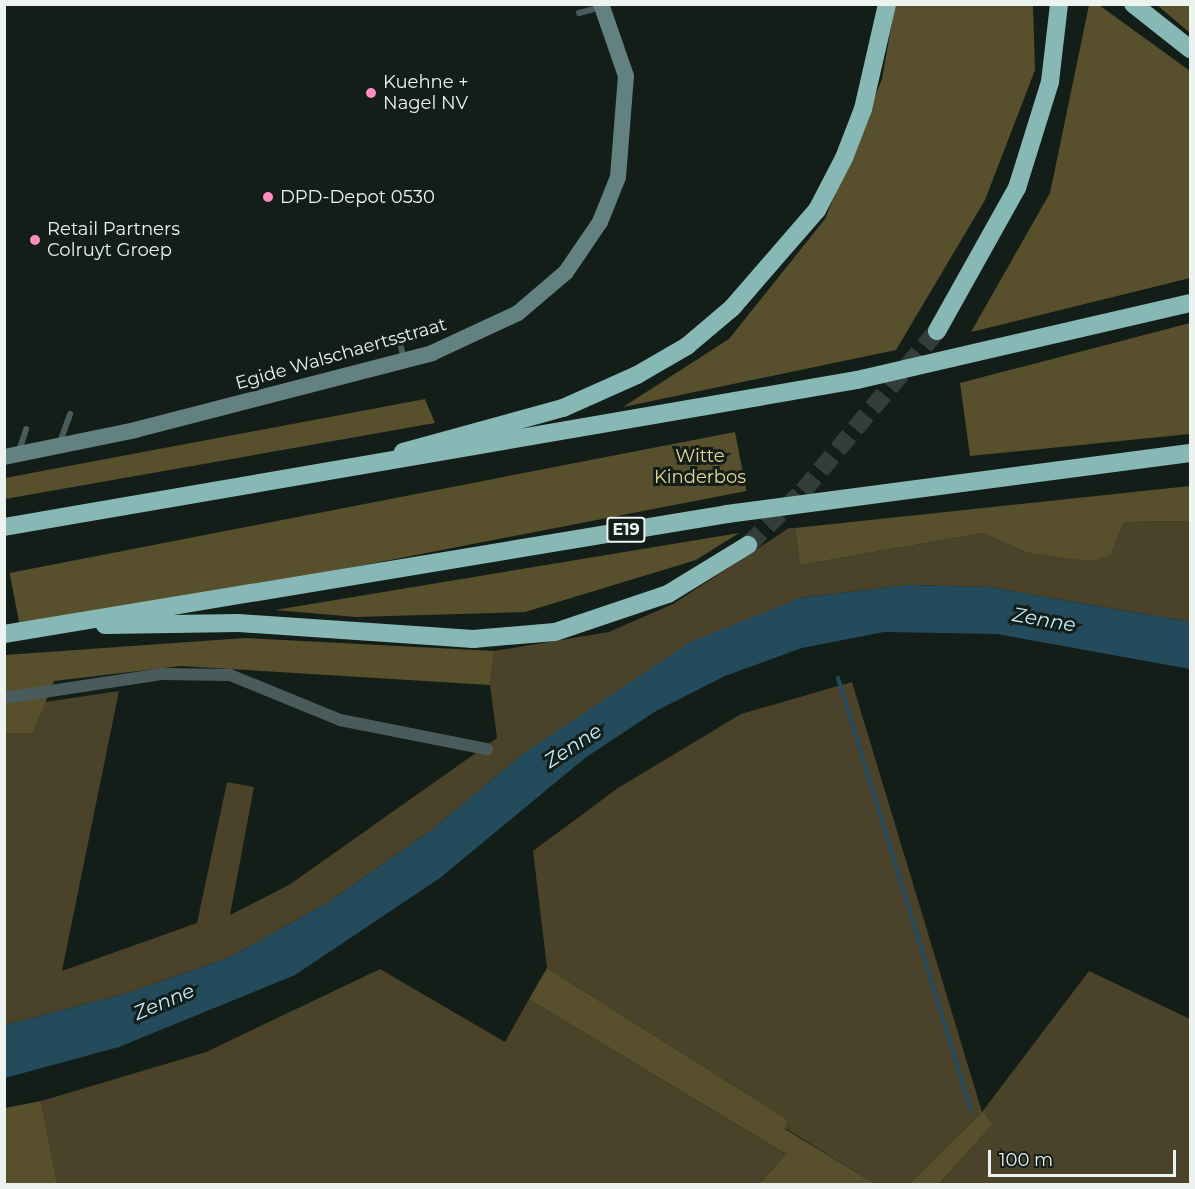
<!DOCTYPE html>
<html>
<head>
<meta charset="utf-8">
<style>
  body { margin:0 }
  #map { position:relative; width:1195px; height:1189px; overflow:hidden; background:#131e18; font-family:Montserrat,sans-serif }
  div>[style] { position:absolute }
  .green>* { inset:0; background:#4a4229 }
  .forest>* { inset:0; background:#584f2d; transform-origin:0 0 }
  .water>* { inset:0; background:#234b5b }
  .stream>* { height:4px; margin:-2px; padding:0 2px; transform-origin:2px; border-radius:2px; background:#234b5b }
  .highway-tunnel>* { height:18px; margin-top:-9px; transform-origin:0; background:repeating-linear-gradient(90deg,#343e38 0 18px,transparent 0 27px) }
  .lane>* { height:6px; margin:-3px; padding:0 3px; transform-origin:3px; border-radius:3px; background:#495c5b }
  .street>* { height:12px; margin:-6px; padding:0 6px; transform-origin:6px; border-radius:6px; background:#495c5b }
  .secondary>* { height:16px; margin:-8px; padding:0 8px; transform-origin:8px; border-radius:8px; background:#628180 }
  .highway>* { height:18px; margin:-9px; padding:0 9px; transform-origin:9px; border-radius:9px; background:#87b8b6 }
  .dots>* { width:16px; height:16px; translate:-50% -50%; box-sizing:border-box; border:3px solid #131e18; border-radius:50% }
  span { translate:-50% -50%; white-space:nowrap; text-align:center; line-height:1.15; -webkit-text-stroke:6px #131e18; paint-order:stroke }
  .shield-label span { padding:2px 4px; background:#131e18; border:2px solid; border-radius:4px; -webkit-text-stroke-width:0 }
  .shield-label { font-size:16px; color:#ecf3ef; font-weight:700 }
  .poi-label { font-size:18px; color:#ecf3ef }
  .left { translate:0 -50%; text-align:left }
  .street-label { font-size:18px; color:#ecf3ef }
  .park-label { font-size:18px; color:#e8d698 }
  .water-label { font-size:20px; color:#c3ecfe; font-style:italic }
  .frame { position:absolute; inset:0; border:6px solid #ecf3ef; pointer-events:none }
  .scale { position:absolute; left:988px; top:1150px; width:188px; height:27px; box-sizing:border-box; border:3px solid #ecf3ef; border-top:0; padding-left:8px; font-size:18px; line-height:21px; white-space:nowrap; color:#ecf3ef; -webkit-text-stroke:4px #131e18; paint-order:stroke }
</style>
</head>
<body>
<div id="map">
  <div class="green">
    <div style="clip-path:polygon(1190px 521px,1190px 622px,989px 587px,908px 585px,800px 598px,524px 753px,433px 829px,327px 903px,230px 957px,128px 993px,5px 1025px,5px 733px,33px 733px,45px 702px,119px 691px,62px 971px,197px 923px,227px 782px,254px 787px,230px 915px,289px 885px,497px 738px,490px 685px,494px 651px,609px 632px,673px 604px,789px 528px,795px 528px,800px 565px,983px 533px,1025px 552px,1111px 555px,1124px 522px)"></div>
    <div style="clip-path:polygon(852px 682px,982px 1112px,1089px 971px,1190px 1019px,1190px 1184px,939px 1184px,993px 1124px,983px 1113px,909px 1184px,875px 1184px,785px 1128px,788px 1120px,547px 968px,533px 851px,618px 788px,741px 714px)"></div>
    <div style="clip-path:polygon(380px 969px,505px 1042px,529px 999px,786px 1154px,759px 1184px,57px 1184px,41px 1101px,206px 1052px)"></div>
  </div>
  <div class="forest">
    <div style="clip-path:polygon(895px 5px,1033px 5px,1035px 70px,985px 200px,896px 350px,623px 407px,729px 339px,825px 219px,882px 79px)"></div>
    <div style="clip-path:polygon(1089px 5px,1099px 5px,1190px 71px,1190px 278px,971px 332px,1050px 193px)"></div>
    <div style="clip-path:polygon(1157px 5px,1190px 5px,1190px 33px)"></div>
    <div style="clip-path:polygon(1190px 323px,1190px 434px,970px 456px,960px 383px)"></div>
    <div style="clip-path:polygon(425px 399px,435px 423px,5px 499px,5px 478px)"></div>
    <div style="left:735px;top:432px;width:60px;height:739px;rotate:79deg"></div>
    <div style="clip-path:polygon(1190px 486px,1190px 521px,1124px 522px,1111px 555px,1089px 561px,1025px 552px,983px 533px,800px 565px,795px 528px)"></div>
    <div style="clip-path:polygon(739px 533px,696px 560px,525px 612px,356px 617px,275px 610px)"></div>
    <div style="clip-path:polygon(245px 638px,494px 651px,490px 685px,181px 666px,54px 681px,33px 733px,5px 733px,5px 655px)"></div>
    <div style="clip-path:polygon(547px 968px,788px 1120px,785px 1129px,875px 1184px,759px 1184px,786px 1154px,529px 999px)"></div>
    <div style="clip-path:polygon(41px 1101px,57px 1184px,5px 1184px,5px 1108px)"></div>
    <div style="clip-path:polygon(983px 1112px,993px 1124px,939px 1184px,909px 1184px)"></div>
  </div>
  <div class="water">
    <div style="clip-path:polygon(908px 585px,989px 587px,1190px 622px,1190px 669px,997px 634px,884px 632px,802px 648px,725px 676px,656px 711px,585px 758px,440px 878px,295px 975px,119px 1047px,5px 1078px,5px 1025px,128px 993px,230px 957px,327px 903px,433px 829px,524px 753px,690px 642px,800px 598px)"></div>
  </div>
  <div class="stream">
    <div style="left:838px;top:678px;width:452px;rotate:72.9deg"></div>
  </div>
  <div class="highway-tunnel">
    <div style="left:748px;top:545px;width:77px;rotate:-44.5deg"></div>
    <div style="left:803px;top:491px;width:209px;rotate:-50.1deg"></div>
  </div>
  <div class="lane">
    <div style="left:579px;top:13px;width:24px;rotate:-15deg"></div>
    <div style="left:398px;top:336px;width:23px;rotate:75deg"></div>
    <div style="left:60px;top:442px;width:30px;rotate:-70deg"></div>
    <div style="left:19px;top:451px;width:23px;rotate:-72deg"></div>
  </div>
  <div class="street">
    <div style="left:4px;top:698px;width:161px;rotate:-8.6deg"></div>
    <div style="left:163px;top:674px;width:67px;rotate:0.9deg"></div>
    <div style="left:230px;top:675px;width:119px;rotate:22.2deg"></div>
    <div style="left:340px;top:720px;width:150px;rotate:11.2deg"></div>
  </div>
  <div class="secondary">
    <div style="left:4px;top:457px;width:134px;rotate:-11.6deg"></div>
    <div style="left:135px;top:430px;width:307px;rotate:-14.5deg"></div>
    <div style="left:432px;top:353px;width:95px;rotate:-24.9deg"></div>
    <div style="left:518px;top:313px;width:63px;rotate:-40.5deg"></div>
    <div style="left:566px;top:272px;width:60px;rotate:-55.8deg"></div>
    <div style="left:600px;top:222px;width:48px;rotate:-68.2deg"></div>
    <div style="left:618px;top:177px;width:101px;rotate:-85.5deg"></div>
    <div style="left:626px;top:76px;width:76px;rotate:-109.1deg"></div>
  </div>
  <div class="highway">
    <div style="left:1133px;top:4px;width:73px;rotate:38.3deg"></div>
    <div style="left:937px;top:331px;width:164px;rotate:-60.8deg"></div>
    <div style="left:1017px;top:188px;width:111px;rotate:-72.7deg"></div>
    <div style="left:1050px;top:82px;width:79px;rotate:-83.4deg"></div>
    <div style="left:403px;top:452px;width:166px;rotate:-15.4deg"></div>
    <div style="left:563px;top:408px;width:81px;rotate:-24deg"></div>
    <div style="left:637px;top:375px;width:58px;rotate:-30.1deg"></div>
    <div style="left:687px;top:346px;width:59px;rotate:-40.2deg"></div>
    <div style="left:732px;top:308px;width:130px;rotate:-49.1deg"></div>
    <div style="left:817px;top:210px;width:59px;rotate:-62.6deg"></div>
    <div style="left:844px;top:158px;width:53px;rotate:-68.8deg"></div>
    <div style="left:863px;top:109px;width:108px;rotate:-77.1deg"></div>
    <div style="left:4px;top:527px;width:866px;rotate:-9.78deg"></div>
    <div style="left:857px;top:380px;width:342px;rotate:-13deg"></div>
    <div style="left:105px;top:625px;width:133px;rotate:-0.9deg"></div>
    <div style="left:238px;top:623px;width:236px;rotate:3.9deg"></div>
    <div style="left:473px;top:639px;width:82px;rotate:-4.9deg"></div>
    <div style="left:555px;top:632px;width:119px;rotate:-18.6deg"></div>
    <div style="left:668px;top:594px;width:94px;rotate:-31.5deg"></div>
    <div style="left:4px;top:634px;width:733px;rotate:-9.42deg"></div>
    <div style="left:727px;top:514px;width:467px;rotate:-7.5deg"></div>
  </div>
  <div class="dots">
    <div style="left:371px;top:93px;background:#fe8ebd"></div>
    <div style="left:268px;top:197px;background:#fe8ebd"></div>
    <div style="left:35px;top:240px;background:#fe8ebd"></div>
  </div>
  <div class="shield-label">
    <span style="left:626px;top:530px">E19</span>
  </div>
  <div class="poi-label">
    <span class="left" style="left:383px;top:93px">Kuehne +<br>Nagel NV</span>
    <span class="left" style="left:280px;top:197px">DPD-Depot 0530</span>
    <span class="left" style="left:47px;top:240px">Retail Partners<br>Colruyt Groep</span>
  </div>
  <div class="street-label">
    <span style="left:341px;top:354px;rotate:-16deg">Egide Walschaertsstraat</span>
  </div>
  <div class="park-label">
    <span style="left:700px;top:467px">Witte<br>Kinderbos</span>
  </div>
  <div class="water-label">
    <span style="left:1044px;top:620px;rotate:10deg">Zenne</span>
    <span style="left:573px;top:746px;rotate:-33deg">Zenne</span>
    <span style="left:164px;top:1002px;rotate:-23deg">Zenne</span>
  </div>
  <div class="frame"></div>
  <div class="scale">100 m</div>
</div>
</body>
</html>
